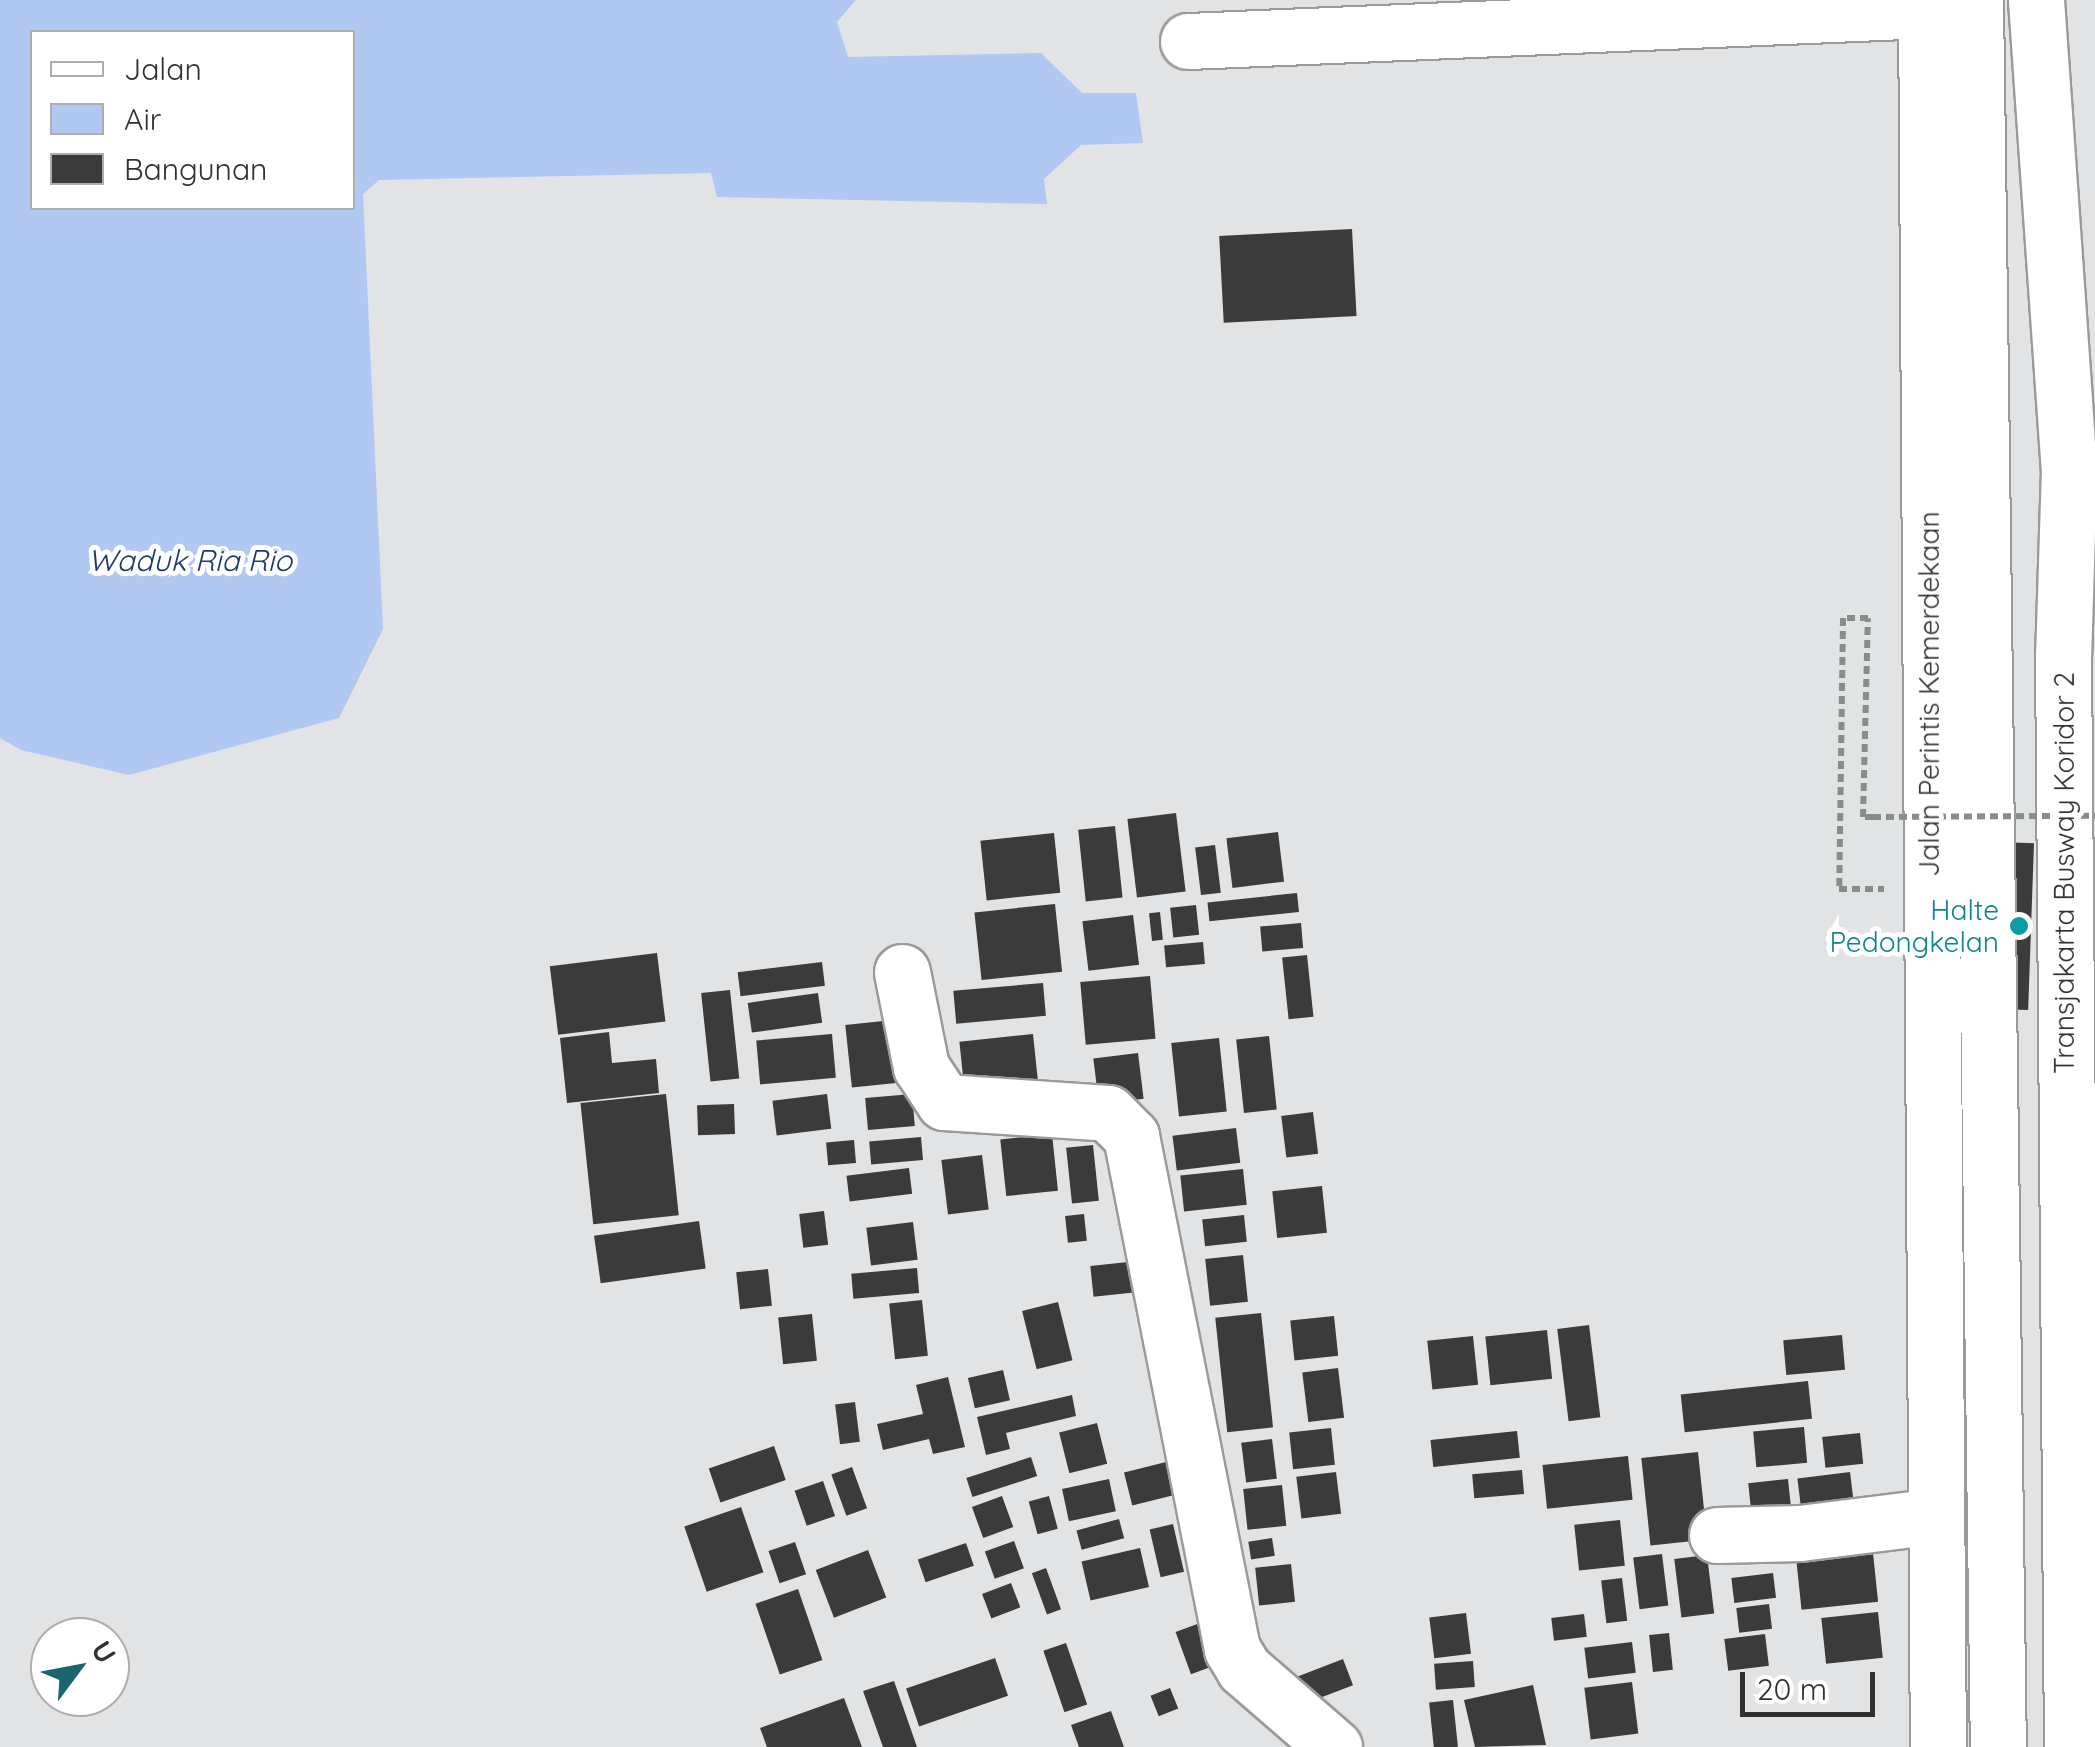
<!DOCTYPE html>
<html>
<head>
<meta charset="utf-8">
<style>
  body { margin:0 }
  #map { position:relative; width:2095px; height:1747px; overflow:hidden; background:#e2e3e4; font-family:Quicksand,sans-serif }
  div>[style] { position:absolute }
  .water>* { inset:0; background:#b1c8f2 }
  .building>* { inset:0; background:#3c3b3b; transform-origin:0 0 }
  .path>* { height:6px; margin-top:-3px; transform-origin:0; background:repeating-linear-gradient(90deg,#8a8b8b 0 8px,transparent 0 13px) }
  .roads { filter:drop-shadow(2px 0 #9a9a9b) drop-shadow(-2px 0 #9a9a9b) drop-shadow(0 2px #9a9a9b) drop-shadow(0 -2px #9a9a9b) }
  .minor>* { height:55px; margin:-27.5px; padding:0 27.5px; transform-origin:27.5px; border-radius:27.5px; background:#fff }
  .highway>* { height:55px; margin:-27.5px; padding:0 27.5px; transform-origin:27.5px; border-radius:27.5px; background:#fff }
  .path-bridge>* { height:6px; margin-top:-3px; transform-origin:0; background:repeating-linear-gradient(90deg,#8a8b8b 0 8px,transparent 0 13px) }
  .dots>* { width:28px; height:28px; translate:-50% -50%; box-sizing:border-box; border:5px solid #fff; border-radius:50% }
  span { translate:-50% -50%; white-space:nowrap; text-align:center; line-height:1.15; -webkit-text-stroke:10px #fff; paint-order:stroke }
  .street-label { font-size:28px; color:#313131 }
  .culture-label { font-size:28px; color:#0d838f }
  .right { translate:-100% -50%; text-align:right }
  .water-label { font-size:30px; color:#203a6d; font-style:italic }
  .legend { position:absolute; left:30px; top:30px; width:325px; height:180px; box-sizing:border-box; background:#fff; border:2px solid #adadad; margin:0; padding:12px 18px; list-style:none; font-size:30px; color:#313131 }
  .legend li { display:flex; align-items:center; gap:20px; height:50px }
  .legend b { width:50px; border:2px solid #adadad }
  .north { position:absolute; left:30px; top:1617px; width:100px; height:100px; box-sizing:border-box; background:#fff; border:2px solid #adadad; border-radius:50%; rotate:58deg; font-size:28px; font-weight:700; line-height:40px; text-align:center; color:#313131 }
  .north::after { content:''; display:block; margin:auto; width:35px; height:45px; background:#1a656f; clip-path:polygon(50% 0,100% 100%,50% 72%,0 100%) }
  .scale { position:absolute; left:1740px; top:1672px; width:135px; height:45px; box-sizing:border-box; border:5px solid #313131; border-top:0; padding-left:12px; font-size:30px; line-height:35px; white-space:nowrap; color:#313131; -webkit-text-stroke:8px #fff; paint-order:stroke }
</style>
</head>
<body>
<div id="map">
  <div class="water">
    <div style="clip-path:polygon(evenodd,0 0,856px 0,837px 22px,848px 57px,1041px 53px,1082px 93px,1136px 93px,1143px 143px,1081px 145px,1044px 179px,1047px 204px,717px 197px,711px 173px,379px 180px,363px 194px,383px 629px,339px 718px,129px 775px,21px 750px,0 738px,0 0,32px 32px,352px 32px,352px 208px,32px 208px,32px 32px)"></div>
  </div>
  <div class="building">
    <div style="left:1352px;top:229px;width:87px;height:133px;rotate:87deg"></div>
    <div style="left:1176px;top:813px;width:79px;height:49px;rotate:83deg"></div>
    <div style="left:1115px;top:826px;width:72px;height:37px;rotate:84deg"></div>
    <div style="left:1278px;top:832px;width:50px;height:52px;rotate:83deg"></div>
    <div style="left:1054px;top:833px;width:60px;height:74px;rotate:84deg"></div>
    <div style="left:2000px;top:842px;width:34px;height:167px;rotate:2deg"></div>
    <div style="left:1215px;top:845px;width:48px;height:20px;rotate:83deg"></div>
    <div style="left:1297px;top:893px;width:19px;height:90px;rotate:84deg"></div>
    <div style="left:1055px;top:904px;width:68px;height:81px;rotate:84deg"></div>
    <div style="left:1196px;top:905px;width:30px;height:26px;rotate:84deg"></div>
    <div style="left:1160px;top:912px;width:28px;height:11px;rotate:84deg"></div>
    <div style="left:1133px;top:915px;width:50px;height:51px;rotate:83deg"></div>
    <div style="left:1301px;top:923px;width:25px;height:41px;rotate:85deg"></div>
    <div style="left:1203px;top:942px;width:22px;height:39px;rotate:85deg"></div>
    <div style="left:657px;top:953px;width:69px;height:108px;rotate:83deg"></div>
    <div style="left:1307px;top:955px;width:62px;height:25px;rotate:84deg"></div>
    <div style="left:822px;top:962px;width:24px;height:85px;rotate:83deg"></div>
    <div style="left:1150px;top:976px;width:63px;height:70px;rotate:85deg"></div>
    <div style="left:1043px;top:983px;width:33px;height:90px;rotate:85deg"></div>
    <div style="left:730px;top:990px;width:89px;height:29px;rotate:84deg"></div>
    <div style="left:818px;top:993px;width:30px;height:71px;rotate:82deg"></div>
    <div style="left:902px;top:1019px;width:63px;height:57px;rotate:84deg"></div>
    <div style="clip-path:polygon(609px 1032px,612px 1063px,656px 1059px,659px 1093px,567px 1103px,560px 1038px)"></div>
    <div style="left:832px;top:1034px;width:44px;height:76px;rotate:85deg"></div>
    <div style="left:1033px;top:1034px;width:62px;height:74px;rotate:84deg"></div>
    <div style="left:1269px;top:1036px;width:74px;height:33px;rotate:84deg"></div>
    <div style="left:1219px;top:1038px;width:74px;height:48px;rotate:84deg"></div>
    <div style="left:1138px;top:1053px;width:46px;height:45px;rotate:83deg"></div>
    <div style="left:666px;top:1094px;width:122px;height:86px;rotate:84deg"></div>
    <div style="left:827px;top:1094px;width:35px;height:55px;rotate:83deg"></div>
    <div style="left:912px;top:1094px;width:32px;height:47px;rotate:85deg"></div>
    <div style="left:734px;top:1104px;width:30px;height:37px;rotate:88deg"></div>
    <div style="left:1313px;top:1112px;width:42px;height:32px;rotate:83deg"></div>
    <div style="left:1236px;top:1128px;width:35px;height:64px;rotate:83deg"></div>
    <div style="left:1052px;top:1134px;width:57px;height:52px;rotate:84deg"></div>
    <div style="left:921px;top:1137px;width:23px;height:52px;rotate:85deg"></div>
    <div style="left:854px;top:1140px;width:23px;height:28px;rotate:85deg"></div>
    <div style="left:1093px;top:1145px;width:56px;height:27px;rotate:84deg"></div>
    <div style="left:982px;top:1155px;width:55px;height:41px;rotate:83deg"></div>
    <div style="left:909px;top:1168px;width:26px;height:63px;rotate:83deg"></div>
    <div style="left:1243px;top:1169px;width:36px;height:63px;rotate:84deg"></div>
    <div style="left:1322px;top:1186px;width:47px;height:50px;rotate:84deg"></div>
    <div style="left:824px;top:1211px;width:34px;height:25px;rotate:83deg"></div>
    <div style="left:1084px;top:1214px;width:27px;height:19px;rotate:84deg"></div>
    <div style="left:1244px;top:1215px;width:27px;height:42px;rotate:84deg"></div>
    <div style="left:699px;top:1221px;width:48px;height:106px;rotate:82deg"></div>
    <div style="left:913px;top:1222px;width:38px;height:47px;rotate:83deg"></div>
    <div style="left:1243px;top:1255px;width:47px;height:38px;rotate:84deg"></div>
    <div style="left:1147px;top:1260px;width:31px;height:57px;rotate:84deg"></div>
    <div style="left:917px;top:1268px;width:25px;height:66px;rotate:85deg"></div>
    <div style="left:768px;top:1269px;width:37px;height:32px;rotate:84deg"></div>
    <div style="left:922px;top:1300px;width:56px;height:33px;rotate:84deg"></div>
    <div style="left:1058px;top:1302px;width:60px;height:37px;rotate:76deg"></div>
    <div style="left:1261px;top:1313px;width:115px;height:46px;rotate:84deg"></div>
    <div style="left:812px;top:1314px;width:47px;height:34px;rotate:84deg"></div>
    <div style="left:1334px;top:1316px;width:40px;height:44px;rotate:84deg"></div>
    <div style="left:1589px;top:1325px;width:93px;height:32px;rotate:83deg"></div>
    <div style="left:1547px;top:1330px;width:49px;height:62px;rotate:84deg"></div>
    <div style="left:1842px;top:1335px;width:35px;height:59px;rotate:85deg"></div>
    <div style="left:1473px;top:1336px;width:49px;height:46px;rotate:84deg"></div>
    <div style="left:1338px;top:1368px;width:50px;height:36px;rotate:83deg"></div>
    <div style="left:1003px;top:1370px;width:31px;height:36px;rotate:77deg"></div>
    <div style="clip-path:polygon(948px 1377px,965px 1447px,933px 1454px,929px 1439px,883px 1450px,877px 1424px,923px 1414px,916px 1385px)"></div>
    <div style="left:1808px;top:1381px;width:38px;height:128px;rotate:84deg"></div>
    <div style="clip-path:polygon(1072px 1395px,1076px 1416px,1006px 1433px,1010px 1449px,986px 1455px,977px 1417px)"></div>
    <div style="left:855px;top:1402px;width:40px;height:20px;rotate:83deg"></div>
    <div style="left:1097px;top:1423px;width:42px;height:39px;rotate:76deg"></div>
    <div style="left:1804px;top:1427px;width:36px;height:51px;rotate:85deg"></div>
    <div style="left:1331px;top:1428px;width:37px;height:42px;rotate:84deg"></div>
    <div style="left:1517px;top:1431px;width:27px;height:87px;rotate:84deg"></div>
    <div style="left:1860px;top:1433px;width:31px;height:38px;rotate:84deg"></div>
    <div style="left:1272px;top:1439px;width:40px;height:31px;rotate:83deg"></div>
    <div style="left:774px;top:1446px;width:36px;height:69px;rotate:71deg"></div>
    <div style="left:1698px;top:1452px;width:88px;height:57px;rotate:84deg"></div>
    <div style="left:1190px;top:1456px;width:34px;height:68px;rotate:76deg"></div>
    <div style="left:1628px;top:1456px;width:44px;height:86px;rotate:84deg"></div>
    <div style="left:1031px;top:1457px;width:20px;height:68px;rotate:72deg"></div>
    <div style="left:852px;top:1467px;width:44px;height:22px;rotate:70deg"></div>
    <div style="left:1522px;top:1470px;width:24px;height:50px;rotate:85deg"></div>
    <div style="left:1336px;top:1472px;width:42px;height:40px;rotate:83deg"></div>
    <div style="left:1850px;top:1472px;width:40px;height:53px;rotate:83deg"></div>
    <div style="left:1109px;top:1479px;width:33px;height:48px;rotate:78deg"></div>
    <div style="left:1788px;top:1479px;width:29px;height:40px;rotate:84deg"></div>
    <div style="left:823px;top:1481px;width:37px;height:30px;rotate:71deg"></div>
    <div style="left:1282px;top:1485px;width:41px;height:39px;rotate:84deg"></div>
    <div style="left:1002px;top:1496px;width:33px;height:32px;rotate:70deg"></div>
    <div style="left:1049px;top:1496px;width:34px;height:21px;rotate:75deg"></div>
    <div style="left:741px;top:1507px;width:69px;height:60px;rotate:71deg"></div>
    <div style="left:1119px;top:1519px;width:20px;height:44px;rotate:75deg"></div>
    <div style="left:1620px;top:1520px;width:46px;height:46px;rotate:84deg"></div>
    <div style="left:1173px;top:1524px;width:49px;height:24px;rotate:77deg"></div>
    <div style="left:1871px;top:1534px;width:68px;height:77px;rotate:84deg"></div>
    <div style="left:1272px;top:1538px;width:18px;height:24px;rotate:81deg"></div>
    <div style="left:1014px;top:1541px;width:29px;height:31px;rotate:70deg"></div>
    <div style="left:795px;top:1542px;width:34px;height:28px;rotate:71deg"></div>
    <div style="left:966px;top:1543px;width:24px;height:51px;rotate:71deg"></div>
    <div style="left:1140px;top:1548px;width:40px;height:60px;rotate:77deg"></div>
    <div style="left:868px;top:1550px;width:51px;height:56px;rotate:69deg"></div>
    <div style="left:1662px;top:1554px;width:52px;height:29px;rotate:83deg"></div>
    <div style="left:1707px;top:1555px;width:59px;height:33px;rotate:83deg"></div>
    <div style="left:1291px;top:1564px;width:38px;height:36px;rotate:84deg"></div>
    <div style="left:1046px;top:1568px;width:44px;height:15px;rotate:70deg"></div>
    <div style="left:1773px;top:1573px;width:25px;height:42px;rotate:83deg"></div>
    <div style="left:1622px;top:1578px;width:43px;height:21px;rotate:83deg"></div>
    <div style="left:1011px;top:1583px;width:26px;height:31px;rotate:69deg"></div>
    <div style="left:798px;top:1589px;width:75px;height:45px;rotate:71deg"></div>
    <div style="left:1769px;top:1604px;width:25px;height:33px;rotate:83deg"></div>
    <div style="left:1878px;top:1612px;width:46px;height:57px;rotate:84deg"></div>
    <div style="left:1466px;top:1613px;width:41px;height:37px;rotate:83deg"></div>
    <div style="left:1584px;top:1614px;width:23px;height:33px;rotate:83deg"></div>
    <div style="left:1200px;top:1623px;width:45px;height:26px;rotate:70deg"></div>
    <div style="left:1669px;top:1633px;width:37px;height:20px;rotate:84deg"></div>
    <div style="left:1765px;top:1634px;width:32px;height:41px;rotate:83deg"></div>
    <div style="left:1632px;top:1642px;width:31px;height:48px;rotate:83deg"></div>
    <div style="left:1066px;top:1643px;width:65px;height:24px;rotate:71deg"></div>
    <div style="left:995px;top:1658px;width:40px;height:94px;rotate:71deg"></div>
    <div style="left:1343px;top:1659px;width:28px;height:59px;rotate:69deg"></div>
    <div style="left:1473px;top:1661px;width:26px;height:39px;rotate:86deg"></div>
    <div style="clip-path:polygon(894px 1681px,917px 1747px,883px 1747px,863px 1691px)"></div>
    <div style="left:1632px;top:1682px;width:52px;height:48px;rotate:83deg"></div>
    <div style="clip-path:polygon(1533px 1685px,1546px 1745px,1475px 1747px,1464px 1700px)"></div>
    <div style="left:1170px;top:1688px;width:22px;height:21px;rotate:68deg"></div>
    <div style="clip-path:polygon(844px 1698px,862px 1747px,767px 1747px,760px 1728px)"></div>
    <div style="left:1453px;top:1700px;width:47px;height:24px;rotate:84deg"></div>
    <div style="clip-path:polygon(1111px 1711px,1124px 1747px,1079px 1747px,1071px 1725px)"></div>
  </div>
  <div class="path">
    <div style="left:1873px;top:817px;width:10px;rotate:180deg"></div>
    <div style="left:1863px;top:817px;width:199px;rotate:-88.6deg"></div>
    <div style="left:1868px;top:618px;width:25px;rotate:180deg"></div>
    <div style="left:1843px;top:618px;width:271px;rotate:90.8deg"></div>
    <div style="left:1839px;top:889px;width:45px"></div>
  </div>
  <div class="roads">
    <div class="minor">
      <div style="left:1975px;top:0;width:1747px;rotate:89.25deg"></div>
      <div style="left:2036px;top:0;width:469px;rotate:86deg"></div>
      <div style="left:2069px;top:468px;width:186px;rotate:91.8deg"></div>
      <div style="left:2063px;top:654px;width:1093px;rotate:89.53deg"></div>
      <div style="left:1188px;top:41px;width:740px;rotate:-2.4deg"></div>
      <div style="left:902px;top:972px;width:97px;rotate:78.7deg"></div>
      <div style="left:921px;top:1067px;width:42px;rotate:56.7deg"></div>
      <div style="left:944px;top:1102px;width:164px;rotate:3.8deg"></div>
      <div style="left:1108px;top:1113px;width:33px;rotate:45deg"></div>
      <div style="left:1131px;top:1136px;width:523px;rotate:78.86deg"></div>
      <div style="left:1232px;top:1649px;width:23px;rotate:59deg"></div>
      <div style="left:1244px;top:1669px;width:119px;rotate:40.9deg"></div>
      <div style="left:1717px;top:1535px;width:83px;rotate:-1.4deg"></div>
      <div style="left:1800px;top:1533px;width:137px;rotate:-7.1deg"></div>
    </div>
    <div class="highway">
      <div style="left:1926px;top:0;width:1747px;rotate:89.61deg"></div>
    </div>
  </div>
  <div class="path-bridge">
    <div style="left:1873px;top:817px;width:222px;rotate:-0.3deg"></div>
  </div>
  <div class="dots">
    <div style="left:2019px;top:926px;background:#0f9aa8"></div>
  </div>
  <div class="street-label">
    <span style="left:1929px;top:694px;rotate:-90deg">Jalan Perintis Kemerdekaan</span>
    <span style="left:2064px;top:873px;rotate:-90deg">Transjakarta Busway Koridor 2</span>
  </div>
  <div class="culture-label">
    <span class="right" style="left:1999px;top:926px">Halte<br>Pedongkelan</span>
  </div>
  <div class="water-label">
    <span style="left:190px;top:560px">Waduk Ria Rio</span>
  </div>
  <ul class="legend">
  <li><b style="height:12px;background:#fff"></b>Jalan</li>
  <li><b style="height:28px;background:#b1c8f2"></b>Air</li>
  <li><b style="height:28px;background:#3c3b3b"></b>Bangunan</li>
  </ul>
  <div class="north">U</div>
  <div class="scale">20 m</div>
</div>
</body>
</html>
